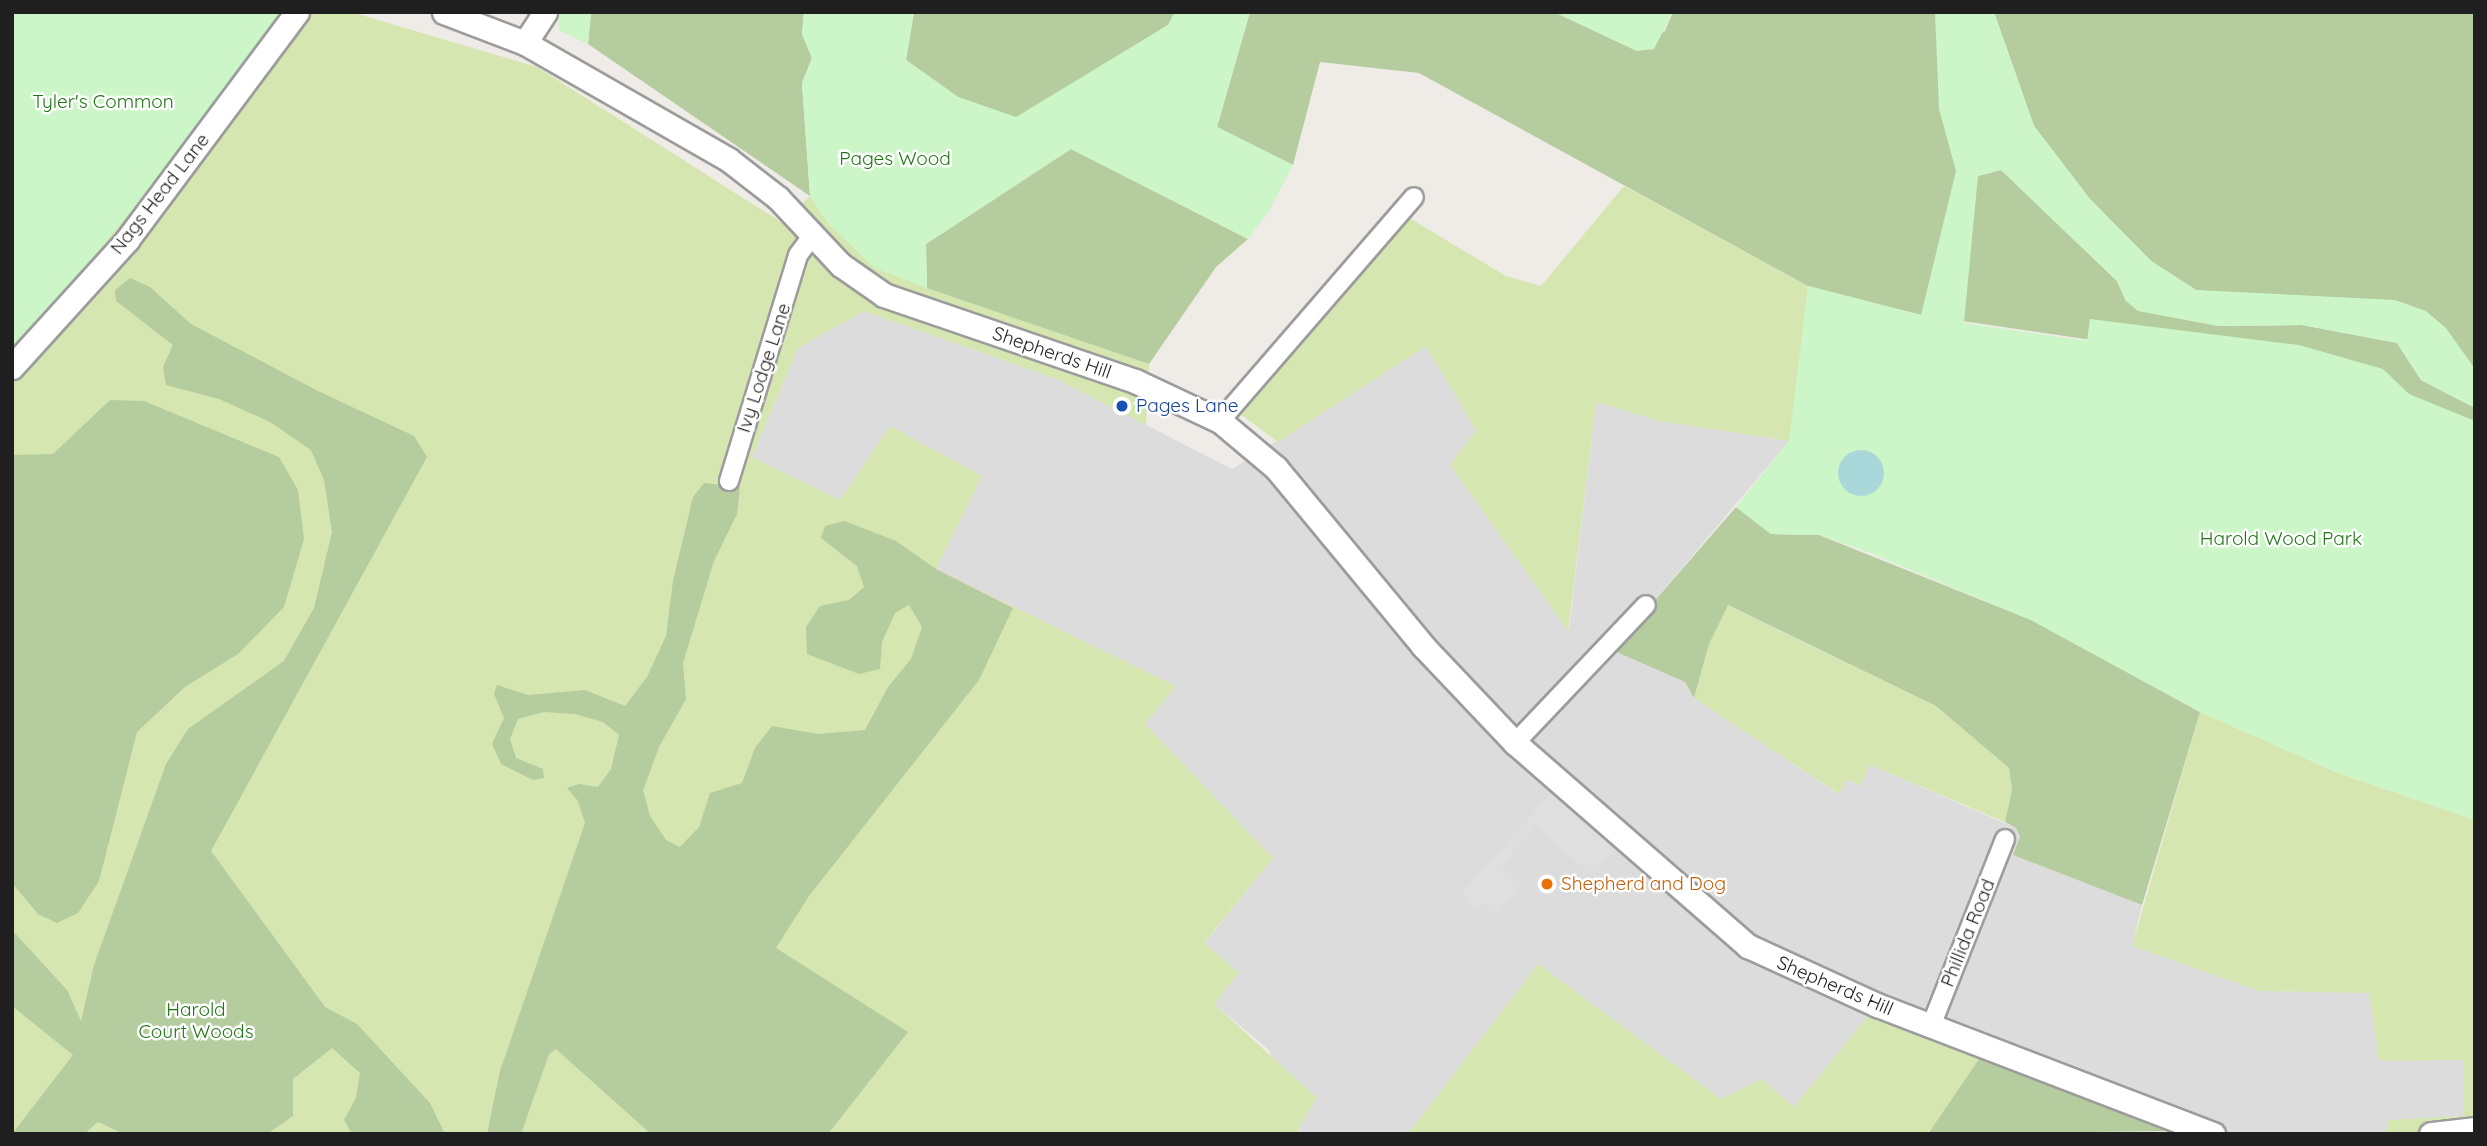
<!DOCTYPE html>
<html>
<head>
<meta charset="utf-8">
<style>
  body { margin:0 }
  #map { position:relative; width:2487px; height:1146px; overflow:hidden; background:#efebe6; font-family:Quicksand,sans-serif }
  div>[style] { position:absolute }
  .residential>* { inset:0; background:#dddcdd }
  .grass>* { inset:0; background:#d5e6b0 }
  .forest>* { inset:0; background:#b4cc9e }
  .park>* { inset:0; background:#ccf6c7 }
  .parking>* { inset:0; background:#dfdfdf }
  .water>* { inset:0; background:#aad8da }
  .round { border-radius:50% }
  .roads { filter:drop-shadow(2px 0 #9c9c9c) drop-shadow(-2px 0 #9c9c9c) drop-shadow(0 2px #9c9c9c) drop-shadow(0 -2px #9c9c9c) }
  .minor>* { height:18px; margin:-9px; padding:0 9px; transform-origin:9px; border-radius:9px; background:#fff }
  .tertiary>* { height:23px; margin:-11.5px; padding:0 11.5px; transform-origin:11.5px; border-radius:11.5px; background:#fff }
  .dots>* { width:19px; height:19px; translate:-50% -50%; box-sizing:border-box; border:4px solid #fff; border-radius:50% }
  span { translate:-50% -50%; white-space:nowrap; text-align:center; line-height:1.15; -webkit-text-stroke:5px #fff; paint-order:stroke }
  .park-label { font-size:19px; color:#1f7713 }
  .street-label { font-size:19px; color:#1f1f1f }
  .transit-label { font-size:19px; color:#164399 }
  .left { translate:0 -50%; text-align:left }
  .food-label { font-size:19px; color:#c56008 }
  .frame { position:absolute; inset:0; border:14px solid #1f1f1f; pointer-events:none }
</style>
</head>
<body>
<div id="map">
  <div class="residential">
    <div style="clip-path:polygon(864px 311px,1059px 380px,1232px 469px,1426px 346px,1476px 430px,1569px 629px,1596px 402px,1659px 421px,1789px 441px,1613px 650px,1685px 682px,1694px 698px,1838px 794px,1847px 779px,1859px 786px,1870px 765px,2016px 828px,2020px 837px,2014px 855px,2142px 905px,2132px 946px,2260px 991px,2369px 993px,2463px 1060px,2464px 1116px,2389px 1120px,2390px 1134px,2213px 1134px,1877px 1005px,1794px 1108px,1721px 1099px,1538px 964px,1408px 1134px,1301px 1134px,1269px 1050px,1214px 1004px,1204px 944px,1273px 858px,1145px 724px,1175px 686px,936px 569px,891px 427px,840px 501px,752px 457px,798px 348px)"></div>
  </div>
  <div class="grass">
    <div style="clip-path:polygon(178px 12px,351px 12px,537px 67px,781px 222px,810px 196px,830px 225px,875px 268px,1149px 364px,1146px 425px,1059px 380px,864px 311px,798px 348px,752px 457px,840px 500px,890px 426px,982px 476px,936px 569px,1176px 686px,1145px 724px,1273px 858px,1204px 943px,1239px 973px,1214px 1004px,1317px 1098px,1298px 1129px,1301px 1134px,12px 1134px,12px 357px)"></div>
    <div style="clip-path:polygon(1624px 186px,1808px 286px,1797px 396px,1789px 441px,1659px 421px,1596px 402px,1568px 631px,1450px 465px,1476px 430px,1426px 346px,1278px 442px,1232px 408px,1401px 213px,1506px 276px,1541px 286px)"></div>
    <div style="clip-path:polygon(1727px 605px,1936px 706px,2009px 768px,2012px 790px,2005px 822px,1870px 765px,1860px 786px,1847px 779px,1839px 794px,1694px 698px,1709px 644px)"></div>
    <div style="clip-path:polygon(2200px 712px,2338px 773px,2475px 820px,2475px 1134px,2386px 1134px,2388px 1120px,2463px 1116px,2463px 1060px,2379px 1061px,2369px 993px,2260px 991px,2132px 946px)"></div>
    <div style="clip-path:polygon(1538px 964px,1721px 1099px,1761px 1079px,1794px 1107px,1877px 1005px,1981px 1056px,1928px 1134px,1408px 1134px)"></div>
  </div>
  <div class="forest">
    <div style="clip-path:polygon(591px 12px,804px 12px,802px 34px,812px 58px,802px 83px,810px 196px,588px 44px)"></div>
    <div style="clip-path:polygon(914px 12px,1175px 12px,1168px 25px,1016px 118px,958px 97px,906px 60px)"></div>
    <div style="clip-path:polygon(1250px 12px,1554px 12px,1637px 51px,1665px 31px,1673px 12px,1935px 12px,1978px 176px,2001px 170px,2117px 281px,2126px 301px,2218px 326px,2302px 325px,2397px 343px,2421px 380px,2475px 408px,2475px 449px,2140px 347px,1921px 315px,1808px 286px,1419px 73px,1320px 62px,1293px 165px,1217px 127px)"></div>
    <div style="clip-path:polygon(1994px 12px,2475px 12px,2475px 369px,2466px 360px,2246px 295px,2196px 290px,2151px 261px,2090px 199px,2034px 126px)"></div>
    <div style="clip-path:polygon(1071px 149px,1248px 239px,1216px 267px,1149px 364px,927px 288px,926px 244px)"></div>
    <div style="clip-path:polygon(130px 278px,150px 287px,191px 324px,318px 391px,414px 436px,427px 457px,211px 851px,325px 1007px,357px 1024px,430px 1103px,445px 1134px,352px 1134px,344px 1120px,356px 1098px,360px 1073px,332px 1048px,293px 1079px,293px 1116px,267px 1134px,124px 1134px,98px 1122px,84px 1134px,12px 1134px,73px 1055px,12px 1006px,12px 930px,67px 990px,81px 1021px,94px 965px,166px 764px,188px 729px,284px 661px,314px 608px,332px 532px,324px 480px,311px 450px,270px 422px,219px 399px,166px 385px,163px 367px,173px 345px,116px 301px,115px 290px)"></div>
    <div style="clip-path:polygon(110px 400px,144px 401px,279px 457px,298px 490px,304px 539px,284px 607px,238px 654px,185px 687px,137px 732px,99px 881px,78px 913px,57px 923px,38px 914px,12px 883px,12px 455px,53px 454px)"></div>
    <div style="clip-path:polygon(704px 483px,740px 487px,737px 514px,714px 561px,683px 663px,686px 699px,659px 747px,643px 790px,650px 816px,666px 840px,680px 847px,699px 827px,710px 793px,742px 783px,755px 748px,772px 726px,818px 734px,865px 730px,888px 687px,911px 659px,922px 627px,909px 605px,895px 613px,882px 642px,880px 669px,859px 674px,807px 654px,806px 627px,820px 606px,849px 600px,864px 587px,857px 566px,821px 538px,825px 526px,844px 521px,896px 541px,936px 569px,1013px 608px,979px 680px,809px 896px,776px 948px,908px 1032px,828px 1134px,651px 1134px,556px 1049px,549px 1054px,521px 1134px,487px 1134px,500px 1071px,585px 823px,578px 801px,567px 788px,579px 784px,598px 787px,611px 769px,619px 735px,603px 722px,575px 714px,544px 712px,518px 719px,510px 739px,516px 758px,543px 769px,544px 778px,533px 780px,501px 764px,492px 744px,504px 718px,494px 694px,497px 685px,528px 695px,585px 690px,625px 706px,647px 677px,666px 636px,673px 581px,693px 497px)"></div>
    <div style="clip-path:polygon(1736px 507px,1771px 534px,1819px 535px,2031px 620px,2200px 712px,2142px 905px,2013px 855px,2020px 837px,2016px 828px,2005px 822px,2012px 790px,2009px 768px,1936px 706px,1728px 605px,1709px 644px,1694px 698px,1685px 682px,1612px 650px)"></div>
    <div style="clip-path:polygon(1981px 1056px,2166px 1131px,1928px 1134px)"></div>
  </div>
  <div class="park">
    <div style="clip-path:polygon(12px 12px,293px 12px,12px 357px)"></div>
    <div style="clip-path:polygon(591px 12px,588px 44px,559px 30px,558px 12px)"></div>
    <div style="clip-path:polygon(804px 12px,914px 12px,906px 60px,958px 97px,1016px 117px,1168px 25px,1175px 12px,1250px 12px,1217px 127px,1293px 165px,1269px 211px,1248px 239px,1071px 149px,926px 244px,927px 288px,875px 268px,830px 225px,810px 196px,802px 83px,812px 58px,802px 34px)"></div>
    <div style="clip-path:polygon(1554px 12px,1673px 12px,1654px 49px,1637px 51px)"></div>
    <div style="clip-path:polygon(1935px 12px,1994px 12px,2034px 126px,2090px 199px,2151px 261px,2196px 290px,2395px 300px,2426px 311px,2446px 328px,2475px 369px,2475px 408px,2421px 380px,2397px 343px,2302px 325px,2218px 326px,2138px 311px,2126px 301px,2117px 281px,2001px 170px,1978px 176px,1964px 323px,2087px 341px,2090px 319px,2299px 345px,2383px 369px,2409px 394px,2475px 421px,2475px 820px,2338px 773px,2200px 712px,2031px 620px,1863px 550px,1819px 535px,1771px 534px,1736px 507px,1789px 441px,1808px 286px,1921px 315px,1956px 171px,1939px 109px)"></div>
  </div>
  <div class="parking">
    <div style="clip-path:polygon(1551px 793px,1616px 849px,1593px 876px,1536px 826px,1501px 866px,1522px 885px,1496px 915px,1481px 902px,1475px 909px,1460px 896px)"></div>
  </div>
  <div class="water">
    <div class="round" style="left:1838px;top:450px;width:46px;height:46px"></div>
  </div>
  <div class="roads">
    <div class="minor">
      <div style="left:1220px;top:421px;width:296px;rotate:-49.1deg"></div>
      <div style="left:729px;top:481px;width:236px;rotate:-73deg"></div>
      <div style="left:798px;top:255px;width:25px;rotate:-53deg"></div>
      <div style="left:1515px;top:743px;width:190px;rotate:-46.5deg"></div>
      <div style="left:1931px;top:1026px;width:201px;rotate:-68.4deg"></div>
    </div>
    <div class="tertiary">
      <div style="left:444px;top:12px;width:87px;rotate:20.9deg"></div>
      <div style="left:525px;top:43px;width:235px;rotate:29.8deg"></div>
      <div style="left:729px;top:160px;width:62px;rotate:37.8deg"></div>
      <div style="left:778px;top:198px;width:92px;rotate:46.8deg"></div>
      <div style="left:841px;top:265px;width:52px;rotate:34.9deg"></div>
      <div style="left:884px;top:295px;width:265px;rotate:18.9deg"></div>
      <div style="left:1135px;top:381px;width:94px;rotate:25.2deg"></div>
      <div style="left:1220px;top:421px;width:73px;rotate:40deg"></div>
      <div style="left:1276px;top:468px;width:231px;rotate:50.4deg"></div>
      <div style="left:1423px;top:646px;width:134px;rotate:46.5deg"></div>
      <div style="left:1515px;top:743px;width:309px;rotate:41.1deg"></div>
      <div style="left:1748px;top:946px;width:142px;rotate:24.6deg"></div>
      <div style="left:1877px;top:1005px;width:360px;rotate:21deg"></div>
      <div style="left:525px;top:43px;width:37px;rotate:-57deg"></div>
      <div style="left:12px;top:367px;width:171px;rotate:-47.8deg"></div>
      <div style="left:127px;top:240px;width:284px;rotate:-53.3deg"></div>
      <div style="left:2431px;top:1134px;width:44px;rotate:-6.5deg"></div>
    </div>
  </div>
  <div class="dots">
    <div style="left:1122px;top:406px;background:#1a4fb4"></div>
    <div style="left:1547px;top:884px;background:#e8710a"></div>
  </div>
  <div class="park-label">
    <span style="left:103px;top:102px">Tyler's Common</span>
    <span style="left:895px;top:159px">Pages Wood</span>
    <span style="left:2281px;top:539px">Harold Wood Park</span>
    <span style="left:196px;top:1021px">Harold<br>Court Woods</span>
  </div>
  <div class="street-label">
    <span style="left:160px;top:194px;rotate:-52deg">Nags Head Lane</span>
    <span style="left:1052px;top:353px;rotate:19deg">Shepherds Hill</span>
    <span style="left:764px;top:368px;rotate:-72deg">Ivy Lodge Lane</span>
    <span style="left:1968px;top:933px;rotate:-68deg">Phillida Road</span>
    <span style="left:1835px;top:986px;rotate:23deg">Shepherds Hill</span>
  </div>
  <div class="transit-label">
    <span class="left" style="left:1136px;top:406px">Pages Lane</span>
  </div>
  <div class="food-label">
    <span class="left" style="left:1561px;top:884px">Shepherd and Dog</span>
  </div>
  <div class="frame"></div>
</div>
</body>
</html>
